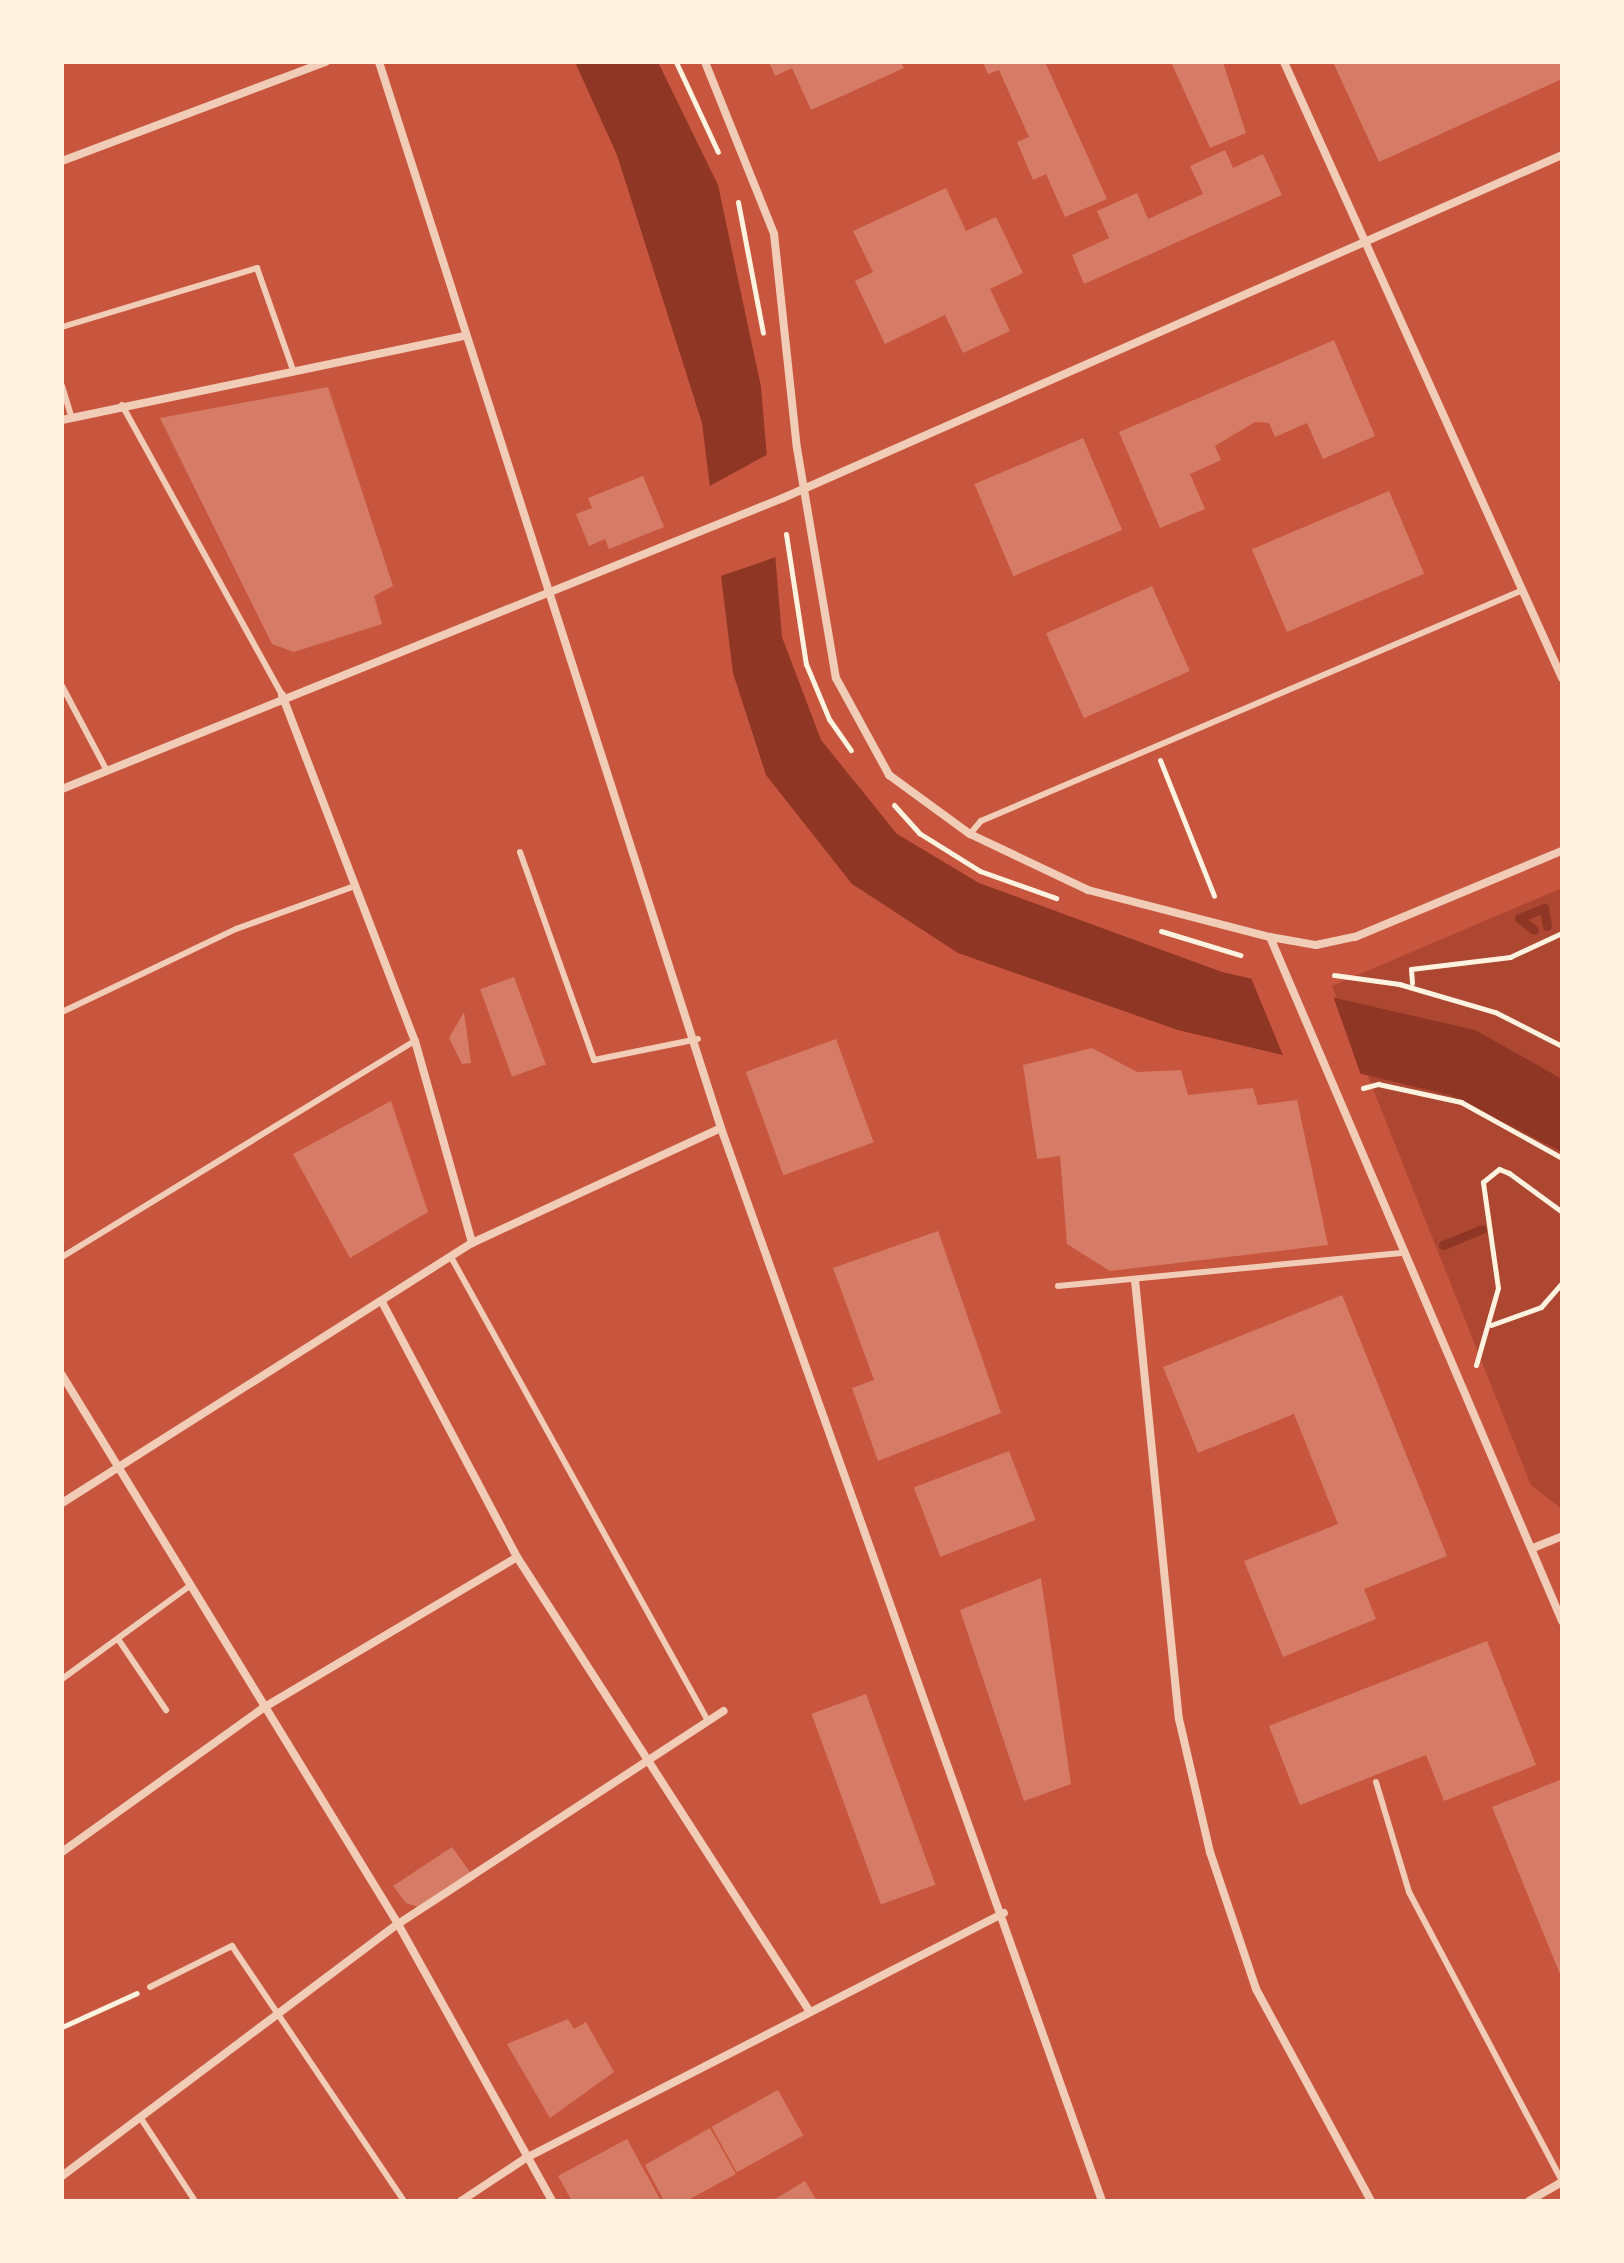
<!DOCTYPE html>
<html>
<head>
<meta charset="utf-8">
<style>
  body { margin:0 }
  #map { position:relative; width:1624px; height:2263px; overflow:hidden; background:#c8553d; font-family:Roboto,sans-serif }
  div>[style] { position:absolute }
  .green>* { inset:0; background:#ae4732 }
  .water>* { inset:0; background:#8f3625 }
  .pier>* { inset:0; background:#c8553d }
  .stream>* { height:9px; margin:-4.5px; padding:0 4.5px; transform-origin:4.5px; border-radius:4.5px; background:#8f3625 }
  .building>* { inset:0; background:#d67c66; transform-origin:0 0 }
  .path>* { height:5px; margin:-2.5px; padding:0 2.5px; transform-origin:2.5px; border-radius:2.5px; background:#fff3e0 }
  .service>* { height:6px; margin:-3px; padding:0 3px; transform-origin:3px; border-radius:3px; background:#f1ccb7 }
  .minor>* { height:8px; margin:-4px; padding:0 4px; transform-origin:4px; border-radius:4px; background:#f1ccb7 }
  span { translate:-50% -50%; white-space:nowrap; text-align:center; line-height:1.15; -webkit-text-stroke:6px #fff3e0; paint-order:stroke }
  .frame { position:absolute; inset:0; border:64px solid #fff3e0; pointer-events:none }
</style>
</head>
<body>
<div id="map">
  <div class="green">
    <div style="clip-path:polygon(1562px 888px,1562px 1509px,1531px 1485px,1332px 986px)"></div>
  </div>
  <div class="water">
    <div style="clip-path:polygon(575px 62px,658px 62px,718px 185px,761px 387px,782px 637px,821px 740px,897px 834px,979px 883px,1222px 972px,1475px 1030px,1562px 1079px,1562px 1152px,1449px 1095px,1178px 1030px,958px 953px,852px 884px,766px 775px,733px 673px,702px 423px,617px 155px)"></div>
  </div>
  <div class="pier">
    <div style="clip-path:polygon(770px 453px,779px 556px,718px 577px,706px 488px)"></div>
    <div style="clip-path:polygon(1251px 978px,1332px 993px,1362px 1078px,1285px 1060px)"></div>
  </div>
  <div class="stream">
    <div style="left:1534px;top:930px;width:19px;rotate:-141deg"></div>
    <div style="left:1519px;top:918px;width:27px;rotate:-22deg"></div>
    <div style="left:1544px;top:908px;width:18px;rotate:81deg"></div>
    <div style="left:1443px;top:1245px;width:42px;rotate:-22.3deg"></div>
  </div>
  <div class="building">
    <div style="clip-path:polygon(769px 62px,901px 62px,904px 68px,811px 110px,792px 68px,775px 76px)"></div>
    <div style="clip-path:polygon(983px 62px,1045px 62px,1107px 199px,1065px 217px,1046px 174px,1033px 180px,1017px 142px,1029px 137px,999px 70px,988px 74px)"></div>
    <div style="clip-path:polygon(1171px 62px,1223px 62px,1246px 133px,1210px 148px)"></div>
    <div style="clip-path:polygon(1333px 62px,1562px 62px,1562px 79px,1379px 162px)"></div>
    <div style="clip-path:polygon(1225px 150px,1233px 168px,1263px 154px,1282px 195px,1084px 284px,1072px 255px,1109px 238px,1097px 211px,1137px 193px,1148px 219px,1203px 194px,1190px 166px)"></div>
    <div style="clip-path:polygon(946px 188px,966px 231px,996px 217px,1023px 273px,990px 289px,1010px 331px,963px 353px,945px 315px,885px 344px,855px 281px,873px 272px,853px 231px)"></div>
    <div style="clip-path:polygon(1334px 340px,1375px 436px,1323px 459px,1307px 423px,1275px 437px,1269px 423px,1255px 422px,1215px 446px,1221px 460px,1190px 474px,1205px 509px,1160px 528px,1119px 432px)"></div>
    <div style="clip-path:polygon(328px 387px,393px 586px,374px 596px,382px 624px,294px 652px,272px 644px,160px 418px)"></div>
    <div style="left:1083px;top:438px;width:100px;height:118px;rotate:67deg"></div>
    <div style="clip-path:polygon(643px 476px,664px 527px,609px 549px,605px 539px,589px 546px,576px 514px,592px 508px,588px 498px)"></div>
    <div style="left:1389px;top:491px;width:90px;height:149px;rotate:67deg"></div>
    <div style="left:1152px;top:586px;width:93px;height:116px;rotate:66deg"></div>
    <div style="left:514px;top:977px;width:93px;height:36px;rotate:70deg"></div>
    <div style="clip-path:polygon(464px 1012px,471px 1063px,462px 1064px,449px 1038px)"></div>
    <div style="left:836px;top:1039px;width:110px;height:96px;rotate:70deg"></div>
    <div style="clip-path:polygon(1092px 1048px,1137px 1072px,1181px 1070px,1188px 1095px,1253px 1088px,1258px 1105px,1297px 1100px,1328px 1245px,1110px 1271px,1067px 1244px,1060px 1156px,1037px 1159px,1023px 1065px)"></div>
    <div style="clip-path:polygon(391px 1101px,428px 1212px,350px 1258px,293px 1154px)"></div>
    <div style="clip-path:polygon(938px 1231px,1001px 1413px,878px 1461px,852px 1388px,874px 1380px,833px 1268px)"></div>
    <div style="clip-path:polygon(1342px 1295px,1447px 1556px,1364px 1589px,1376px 1619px,1283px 1657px,1244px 1561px,1338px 1524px,1294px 1414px,1198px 1453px,1163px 1367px)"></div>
    <div style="left:1009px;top:1451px;width:74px;height:102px;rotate:69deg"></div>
    <div style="clip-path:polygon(1041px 1578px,1071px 1784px,1024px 1801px,960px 1610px)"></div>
    <div style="clip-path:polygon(1487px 1641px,1536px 1765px,1444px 1801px,1426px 1755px,1300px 1805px,1269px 1726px)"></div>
    <div style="left:866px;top:1694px;width:203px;height:58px;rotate:70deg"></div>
    <div style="clip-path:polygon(1562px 1779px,1562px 1979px,1492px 1807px)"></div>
    <div style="clip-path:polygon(452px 1847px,475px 1879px,427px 1910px,406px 1903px,393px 1886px)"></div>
    <div style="clip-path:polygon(568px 2019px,574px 2029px,586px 2022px,614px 2072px,550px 2118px,507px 2044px)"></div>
    <div style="left:778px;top:2090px;width:52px;height:76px;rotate:61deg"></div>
    <div style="clip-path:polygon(710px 2128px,736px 2174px,686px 2201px,664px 2201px,645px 2165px)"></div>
    <div style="clip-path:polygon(627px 2139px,661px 2201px,572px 2201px,558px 2176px)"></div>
    <div style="clip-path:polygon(805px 2181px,817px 2201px,772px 2201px)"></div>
  </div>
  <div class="path">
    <div style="left:676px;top:62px;width:99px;rotate:65deg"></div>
    <div style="left:738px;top:202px;width:133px;rotate:79.2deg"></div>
    <div style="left:786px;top:534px;width:132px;rotate:81.3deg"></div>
    <div style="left:806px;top:664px;width:60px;rotate:67.3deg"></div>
    <div style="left:829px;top:719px;width:38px;rotate:55deg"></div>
    <div style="left:1160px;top:760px;width:146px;rotate:68.3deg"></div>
    <div style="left:894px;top:805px;width:38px;rotate:48deg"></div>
    <div style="left:919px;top:833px;width:72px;rotate:31.9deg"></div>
    <div style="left:980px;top:871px;width:81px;rotate:19.6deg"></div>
    <div style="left:1161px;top:931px;width:83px;rotate:16.9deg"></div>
    <div style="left:1334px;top:975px;width:66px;rotate:7.9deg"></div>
    <div style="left:1399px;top:984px;width:100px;rotate:16.3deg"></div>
    <div style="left:1495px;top:1012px;width:75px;rotate:26.9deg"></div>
    <div style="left:1412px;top:983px;width:14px;rotate:-94deg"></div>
    <div style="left:1411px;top:969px;width:100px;rotate:-6.9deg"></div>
    <div style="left:1510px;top:957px;width:57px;rotate:-24.8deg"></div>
    <div style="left:1363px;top:1088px;width:16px;rotate:-15deg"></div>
    <div style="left:1378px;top:1084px;width:85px;rotate:12.2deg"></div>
    <div style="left:1461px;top:1102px;width:115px;rotate:29deg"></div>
    <div style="left:1491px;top:1325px;width:53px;rotate:-19.8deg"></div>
    <div style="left:1541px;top:1307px;width:32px;rotate:-49deg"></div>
    <div style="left:1476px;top:1365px;width:80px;rotate:-74.1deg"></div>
    <div style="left:1498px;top:1288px;width:107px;rotate:-98.1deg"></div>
    <div style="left:1483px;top:1182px;width:21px;rotate:-39deg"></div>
    <div style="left:1499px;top:1169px;width:11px;rotate:22deg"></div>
    <div style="left:1509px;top:1173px;width:66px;rotate:36.3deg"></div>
    <div style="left:62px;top:2027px;width:82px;rotate:-24.4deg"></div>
  </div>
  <div class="service">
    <div style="left:62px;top:327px;width:204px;rotate:-16.8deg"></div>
    <div style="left:257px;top:268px;width:108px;rotate:70.6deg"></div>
    <div style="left:62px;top:386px;width:31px;rotate:73deg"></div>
    <div style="left:122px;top:405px;width:331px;rotate:61.1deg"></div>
    <div style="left:62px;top:686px;width:96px;rotate:62.1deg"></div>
    <div style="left:970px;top:834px;width:17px;rotate:-50deg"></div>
    <div style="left:981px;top:821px;width:589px;rotate:-23.08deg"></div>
    <div style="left:520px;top:852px;width:221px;rotate:70.4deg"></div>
    <div style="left:594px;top:1060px;width:106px;rotate:-11.4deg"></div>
    <div style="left:62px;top:1012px;width:193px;rotate:-25.5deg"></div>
    <div style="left:236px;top:929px;width:123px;rotate:-19.9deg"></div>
    <div style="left:62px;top:1257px;width:414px;rotate:-31.5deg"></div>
    <div style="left:451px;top:1257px;width:530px;rotate:61.02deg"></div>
    <div style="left:1058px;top:1286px;width:345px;rotate:-5.5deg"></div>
    <div style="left:118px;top:1639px;width:86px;rotate:55.9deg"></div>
    <div style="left:62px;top:1679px;width:156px;rotate:-36.1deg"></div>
    <div style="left:1376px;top:1782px;width:115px;rotate:73.3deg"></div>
    <div style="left:1409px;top:1892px;width:327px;rotate:62.1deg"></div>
    <div style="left:150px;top:1987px;width:92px;rotate:-26.6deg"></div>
    <div style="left:232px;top:1946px;width:308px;rotate:56deg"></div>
    <div style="left:140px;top:2117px;width:100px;rotate:56.8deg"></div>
  </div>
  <div class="minor">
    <div style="left:379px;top:62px;width:1120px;rotate:72.21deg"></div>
    <div style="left:721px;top:1128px;width:1139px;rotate:70.45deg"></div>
    <div style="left:705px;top:62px;width:185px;rotate:68.1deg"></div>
    <div style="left:774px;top:234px;width:215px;rotate:83.9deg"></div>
    <div style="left:797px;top:448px;width:233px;rotate:80.4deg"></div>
    <div style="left:836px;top:678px;width:111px;rotate:61.3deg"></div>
    <div style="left:889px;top:775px;width:100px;rotate:36.1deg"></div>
    <div style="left:970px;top:834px;width:131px;rotate:25.4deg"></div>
    <div style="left:1088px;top:890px;width:188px;rotate:14.5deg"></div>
    <div style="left:1270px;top:937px;width:744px;rotate:66.88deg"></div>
    <div style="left:1284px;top:62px;width:676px;rotate:65.71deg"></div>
    <div style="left:62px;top:161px;width:282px;rotate:-20.6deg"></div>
    <div style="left:62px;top:420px;width:410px;rotate:-11.8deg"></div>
    <div style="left:282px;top:695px;width:371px;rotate:69deg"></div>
    <div style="left:415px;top:1041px;width:210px;rotate:74.2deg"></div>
    <div style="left:62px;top:789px;width:778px;rotate:-21.98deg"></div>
    <div style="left:783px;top:498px;width:851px;rotate:-23.76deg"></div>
    <div style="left:1270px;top:937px;width:47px;rotate:9.9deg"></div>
    <div style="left:1316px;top:945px;width:40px;rotate:-12deg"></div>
    <div style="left:1355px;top:937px;width:224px;rotate:-22.6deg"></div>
    <div style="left:1135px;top:1280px;width:441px;rotate:84.3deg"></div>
    <div style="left:1179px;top:1719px;width:137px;rotate:76.9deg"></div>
    <div style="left:1210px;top:1852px;width:145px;rotate:71.4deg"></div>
    <div style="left:1256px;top:1989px;width:241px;rotate:61.5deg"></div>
    <div style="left:382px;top:1302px;width:289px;rotate:62.1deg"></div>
    <div style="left:517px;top:1557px;width:541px;rotate:57.22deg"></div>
    <div style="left:62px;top:1375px;width:644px;rotate:58.53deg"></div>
    <div style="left:398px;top:1924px;width:317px;rotate:60.9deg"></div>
    <div style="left:62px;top:1503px;width:485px;rotate:-32.4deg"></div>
    <div style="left:472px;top:1243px;width:274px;rotate:-24.8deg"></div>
    <div style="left:1533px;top:1548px;width:31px;rotate:-22deg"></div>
    <div style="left:62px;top:1852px;width:247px;rotate:-35.6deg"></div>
    <div style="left:263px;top:1708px;width:295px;rotate:-30.7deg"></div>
    <div style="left:62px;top:2176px;width:420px;rotate:-36.9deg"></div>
    <div style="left:398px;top:1924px;width:389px;rotate:-33.2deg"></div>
    <div style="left:461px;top:2201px;width:78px;rotate:-33.5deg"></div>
    <div style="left:526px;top:2158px;width:537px;rotate:-27.14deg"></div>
    <div style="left:1529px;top:2201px;width:38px;rotate:-30deg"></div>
  </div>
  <div class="frame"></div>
</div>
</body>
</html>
